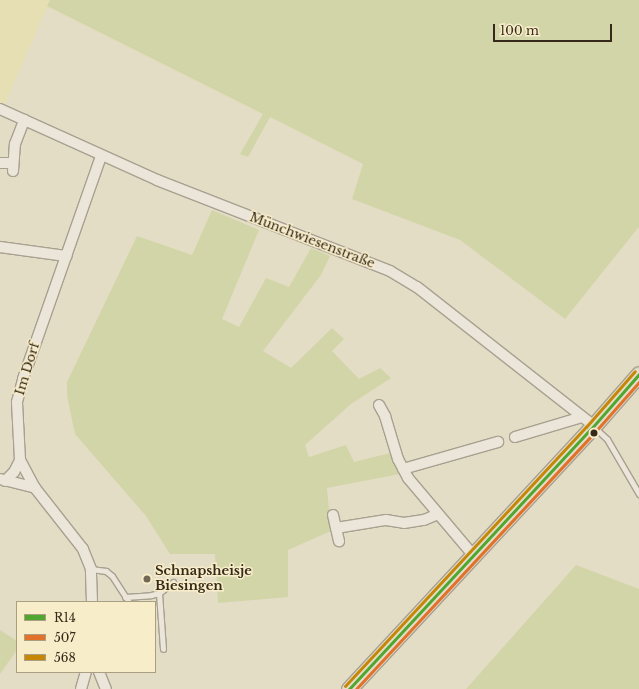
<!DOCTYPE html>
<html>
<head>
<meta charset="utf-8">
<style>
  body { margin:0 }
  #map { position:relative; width:639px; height:689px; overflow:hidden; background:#e4ddc6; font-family:"Libre Baskerville",serif }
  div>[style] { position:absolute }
  .farmland>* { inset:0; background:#e6dfb4 }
  .green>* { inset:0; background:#d2d5a7 }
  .roads { filter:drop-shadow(1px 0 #a8a090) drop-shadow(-1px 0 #a8a090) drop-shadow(0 1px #a8a090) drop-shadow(0 -1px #a8a090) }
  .lane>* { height:5px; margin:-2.5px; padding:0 2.5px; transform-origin:2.5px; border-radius:2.5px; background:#ebe6d9 }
  .street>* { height:10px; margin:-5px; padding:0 5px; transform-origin:5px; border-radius:5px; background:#ebe6d9 }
  .primary>* { height:15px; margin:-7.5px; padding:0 7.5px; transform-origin:7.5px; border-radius:7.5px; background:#e3ddc9 }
  .bus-1>* { height:3px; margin:-1.5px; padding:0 1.5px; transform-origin:1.5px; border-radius:1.5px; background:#50a730 }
  .bus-2>* { height:3px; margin:-1.5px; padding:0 1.5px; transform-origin:1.5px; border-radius:1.5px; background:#e2712a }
  .bus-3>* { height:3px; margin:-1.5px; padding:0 1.5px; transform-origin:1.5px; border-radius:1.5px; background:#c78706 }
  .dots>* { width:11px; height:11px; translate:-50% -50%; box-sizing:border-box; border:2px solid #f8edc9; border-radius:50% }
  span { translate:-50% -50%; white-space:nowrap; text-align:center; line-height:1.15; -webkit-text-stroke:3px #f8edc9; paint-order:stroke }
  .street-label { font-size:13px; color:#362919 }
  .poi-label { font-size:13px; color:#362919; font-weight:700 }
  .left { translate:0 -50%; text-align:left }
  .legend { position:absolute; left:16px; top:601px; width:140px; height:72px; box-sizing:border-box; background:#f8edc9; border:1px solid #aa9f83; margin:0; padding:5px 7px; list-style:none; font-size:12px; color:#362919 }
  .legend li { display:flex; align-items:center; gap:8px; height:20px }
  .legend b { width:20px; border:1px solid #aa9f83 }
  .scale { position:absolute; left:493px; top:24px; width:119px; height:18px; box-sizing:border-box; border:2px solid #362919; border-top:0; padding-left:5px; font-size:12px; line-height:14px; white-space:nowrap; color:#362919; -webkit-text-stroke:3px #f8edc9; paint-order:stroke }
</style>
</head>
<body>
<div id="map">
  <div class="farmland">
    <div style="clip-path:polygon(0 0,50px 0,5px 104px,0 102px)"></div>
  </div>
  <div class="green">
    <div style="clip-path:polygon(50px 0,639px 0,639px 228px,638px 228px,565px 319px,460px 240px,352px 199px,363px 164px,270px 117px,248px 157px,240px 154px,263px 114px,47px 6px)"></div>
    <div style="clip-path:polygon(212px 210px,259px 230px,222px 319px,239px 327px,266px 278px,289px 287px,311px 248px,330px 256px,321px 275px,263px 351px,291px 368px,332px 328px,344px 339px,332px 351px,359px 379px,380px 368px,391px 378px,351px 404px,305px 445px,309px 457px,346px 445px,354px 462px,390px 453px,400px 474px,327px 488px,331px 531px,288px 550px,288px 597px,218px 603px,215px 554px,170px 554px,146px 516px,75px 434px,67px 396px,67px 382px,137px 236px,192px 255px)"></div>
    <div style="clip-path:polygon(576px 565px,639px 589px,639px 689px,466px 689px)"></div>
    <div style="clip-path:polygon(0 630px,17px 641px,17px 650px,0 674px)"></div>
  </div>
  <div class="roads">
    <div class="lane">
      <div style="left:594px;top:427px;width:18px;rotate:43deg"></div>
      <div style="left:607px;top:439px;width:64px;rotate:59.8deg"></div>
      <div style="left:91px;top:569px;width:15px;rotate:8deg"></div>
      <div style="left:106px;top:571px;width:8px;rotate:40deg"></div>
      <div style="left:112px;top:576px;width:31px;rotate:57deg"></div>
      <div style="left:159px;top:593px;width:56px;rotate:85.9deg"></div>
      <div style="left:125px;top:597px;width:26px;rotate:-4deg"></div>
      <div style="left:151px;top:595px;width:8px;rotate:-14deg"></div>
      <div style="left:159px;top:593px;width:18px;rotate:-38deg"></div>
    </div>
    <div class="street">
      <div style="left:0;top:109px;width:172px;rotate:24.3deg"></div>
      <div style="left:157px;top:180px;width:250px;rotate:21.3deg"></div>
      <div style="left:390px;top:271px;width:31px;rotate:31deg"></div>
      <div style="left:417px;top:287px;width:225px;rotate:38.1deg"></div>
      <div style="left:0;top:163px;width:13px"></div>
      <div style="left:13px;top:171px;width:27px;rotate:-86deg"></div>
      <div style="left:15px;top:144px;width:26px;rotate:-69deg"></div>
      <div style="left:0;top:247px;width:67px;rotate:7.8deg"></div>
      <div style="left:379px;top:405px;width:13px;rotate:61deg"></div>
      <div style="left:385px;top:416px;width:45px;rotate:73.2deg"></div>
      <div style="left:398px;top:459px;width:21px;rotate:62deg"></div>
      <div style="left:408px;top:478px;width:101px;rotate:49.8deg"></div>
      <div style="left:515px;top:437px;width:70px;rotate:-16.6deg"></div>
      <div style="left:403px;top:469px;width:99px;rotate:-15.9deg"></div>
      <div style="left:0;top:479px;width:36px;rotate:14deg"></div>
      <div style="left:5px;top:481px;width:13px;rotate:-45deg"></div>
      <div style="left:14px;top:472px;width:13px;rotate:-63deg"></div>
      <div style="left:333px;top:515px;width:27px;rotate:77deg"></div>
      <div style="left:336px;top:528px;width:51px;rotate:-9.1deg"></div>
      <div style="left:386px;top:520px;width:18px;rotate:9deg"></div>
      <div style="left:404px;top:523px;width:20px;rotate:-9deg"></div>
      <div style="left:424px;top:520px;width:15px;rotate:-23deg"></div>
      <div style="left:92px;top:602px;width:33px;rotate:-92deg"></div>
      <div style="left:91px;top:569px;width:22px;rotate:-112deg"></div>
      <div style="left:83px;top:549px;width:78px;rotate:-128.2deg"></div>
      <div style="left:35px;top:488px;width:32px;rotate:-118deg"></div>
      <div style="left:20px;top:460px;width:58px;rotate:-93deg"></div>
      <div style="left:17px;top:402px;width:24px;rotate:-75deg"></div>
      <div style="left:23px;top:379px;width:236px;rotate:-70.7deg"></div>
      <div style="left:99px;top:672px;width:18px;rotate:68deg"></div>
      <div style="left:81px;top:689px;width:18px;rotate:-74deg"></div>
    </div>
    <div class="primary">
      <div style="left:349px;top:689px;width:354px;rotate:-47.1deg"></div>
      <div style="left:590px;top:430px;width:74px;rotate:-48.8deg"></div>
    </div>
  </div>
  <div class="bus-1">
    <div style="left:349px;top:689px;width:354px;rotate:-47.1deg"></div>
    <div style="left:590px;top:430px;width:74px;rotate:-48.8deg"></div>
  </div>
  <div class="bus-2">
    <div style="left:356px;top:689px;width:350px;rotate:-47.1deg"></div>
    <div style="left:594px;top:433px;width:68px;rotate:-48.6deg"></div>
  </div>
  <div class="bus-3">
    <div style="left:345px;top:686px;width:354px;rotate:-47.1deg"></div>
    <div style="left:586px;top:427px;width:74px;rotate:-48.8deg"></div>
  </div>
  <div class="dots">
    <div style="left:594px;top:433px;background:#362919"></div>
    <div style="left:147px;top:579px;background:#736856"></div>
  </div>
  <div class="street-label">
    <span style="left:312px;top:241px;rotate:21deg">Münchwiesenstraße</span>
    <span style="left:28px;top:369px;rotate:-73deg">Im Dorf</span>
  </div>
  <div class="poi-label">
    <span class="left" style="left:155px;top:579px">Schnapsheisje<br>Biesingen</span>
  </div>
  <ul class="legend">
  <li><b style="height:5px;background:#50a730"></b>R14</li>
  <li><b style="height:5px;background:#e2712a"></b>507</li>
  <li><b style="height:5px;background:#c78706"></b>568</li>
  </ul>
  <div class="scale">100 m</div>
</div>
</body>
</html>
